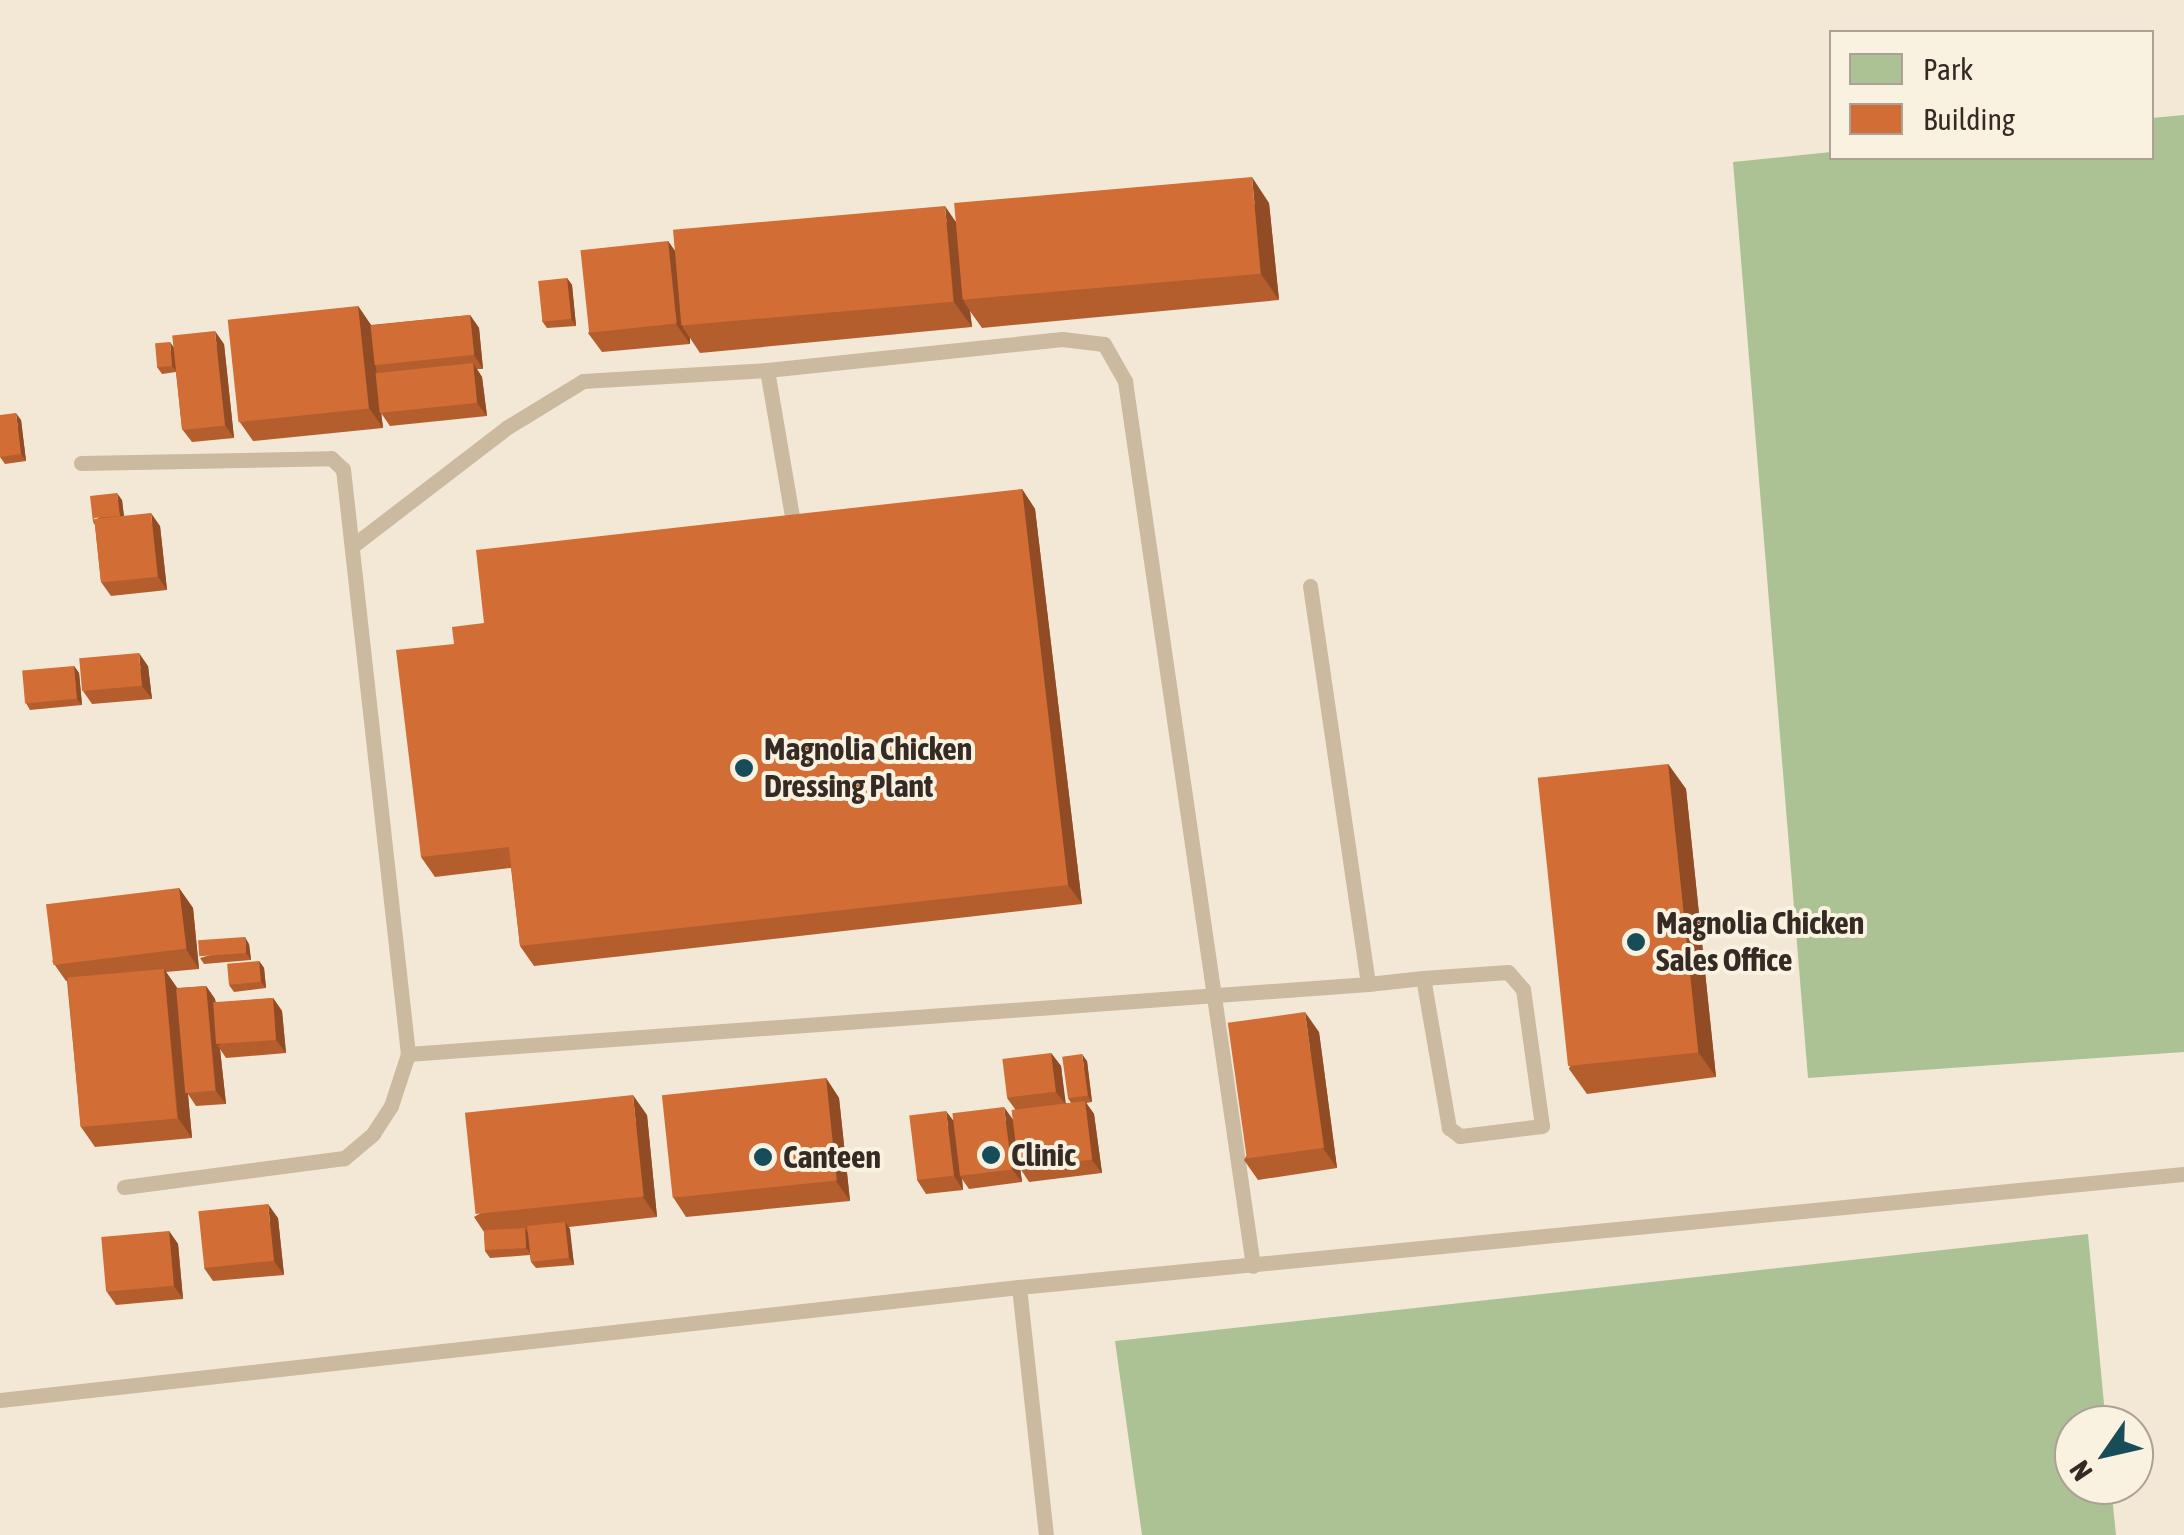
<!DOCTYPE html>
<html>
<head>
<meta charset="utf-8">
<style>
  body { margin:0 }
  #map { position:relative; width:2184px; height:1535px; overflow:hidden; background:#f3e8d5; font-family:"Asap Condensed",sans-serif }
  div>[style] { position:absolute }
  .green>* { inset:0; background:#adc294 }
  .lane>* { height:15px; margin:-7.5px; padding:0 7.5px; transform-origin:7.5px; border-radius:7.5px; background:#cbb9a0 }
  .wall>* { inset:0; background:#b45e2e }
  .shaded-wall>* { inset:0; background:#924c25 }
  .building>* { inset:0; background:#d16d35; transform-origin:0 0 }
  .dots>* { width:28px; height:28px; translate:-50% -50%; box-sizing:border-box; border:5px solid #faf2e1; border-radius:50% }
  span { translate:-50% -50%; white-space:nowrap; text-align:center; line-height:1.15; -webkit-text-stroke:8px #faf2e1; paint-order:stroke }
  .poi-label { font-size:32px; color:#352b24; font-weight:700 }
  .left { translate:0 -50%; text-align:left }
  .legend { position:absolute; left:1829px; top:30px; width:325px; height:130px; box-sizing:border-box; background:#faf2e1; border:2px solid #aba295; margin:0; padding:12px 18px; list-style:none; font-size:30px; color:#352b24 }
  .legend li { display:flex; align-items:center; gap:20px; height:50px }
  .legend b { width:50px; border:2px solid #aba295 }
  .north { position:absolute; left:2054px; top:1405px; width:100px; height:100px; box-sizing:border-box; background:#faf2e1; border:2px solid #aba295; border-radius:50%; rotate:236deg; font-size:28px; font-weight:700; line-height:40px; text-align:center; color:#352b24 }
  .north::after { content:''; display:block; margin:auto; width:35px; height:45px; background:#174d59; clip-path:polygon(50% 0,100% 100%,50% 72%,0 100%) }
</style>
</head>
<body>
<div id="map">
  <div class="green">
    <div style="clip-path:polygon(2184px 115px,2184px 1052px,1808px 1078px,1733px 162px,1831px 152px,1832px 158px,2152px 158px,2152px 118px)"></div>
    <div style="clip-path:polygon(2088px 1234px,2106px 1425px,2074px 1425px,2074px 1485px,2111px 1485px,2116px 1535px,1142px 1535px,1115px 1341px)"></div>
  </div>
  <div class="lane">
    <div style="left:767px;top:370px;width:166px;rotate:80.3deg"></div>
    <div style="left:81px;top:463px;width:250px;rotate:-1.1deg"></div>
    <div style="left:331px;top:458px;width:16px;rotate:43deg"></div>
    <div style="left:343px;top:469px;width:589px;rotate:83.66deg"></div>
    <div style="left:408px;top:1054px;width:55px;rotate:108.1deg"></div>
    <div style="left:391px;top:1106px;width:33px;rotate:123deg"></div>
    <div style="left:373px;top:1134px;width:38px;rotate:140deg"></div>
    <div style="left:344px;top:1158px;width:222px;rotate:172.5deg"></div>
    <div style="left:355px;top:544px;width:190px;rotate:-37.5deg"></div>
    <div style="left:506px;top:428px;width:90px;rotate:-31.4deg"></div>
    <div style="left:583px;top:381px;width:184px;rotate:-3.4deg"></div>
    <div style="left:767px;top:370px;width:297px;rotate:-6deg"></div>
    <div style="left:1062px;top:339px;width:42px;rotate:6.8deg"></div>
    <div style="left:1104px;top:344px;width:43px;rotate:60.4deg"></div>
    <div style="left:1125px;top:381px;width:894px;rotate:81.77deg"></div>
    <div style="left:1310px;top:586px;width:402px;rotate:81.7deg"></div>
    <div style="left:408px;top:1054px;width:963px;rotate:-4.17deg"></div>
    <div style="left:1368px;top:984px;width:55px;rotate:-6.2deg"></div>
    <div style="left:1423px;top:978px;width:85px;rotate:-4deg"></div>
    <div style="left:1508px;top:972px;width:23px;rotate:49deg"></div>
    <div style="left:1523px;top:989px;width:138px;rotate:82.1deg"></div>
    <div style="left:1542px;top:1126px;width:83px;rotate:173deg"></div>
    <div style="left:1460px;top:1136px;width:14px;rotate:-144deg"></div>
    <div style="left:1449px;top:1128px;width:152px;rotate:-99.8deg"></div>
    <div style="left:1019px;top:1287px;width:249px;rotate:83.8deg"></div>
    <div style="left:0;top:1400px;width:1025px;rotate:-6.33deg"></div>
    <div style="left:1019px;top:1287px;width:1170px;rotate:-5.54deg"></div>
  </div>
  <div class="wall">
    <div style="clip-path:polygon(1269px 203px,1279px 300px,982px 328px,970px 311px,972px 327px,700px 353px,690px 338px,690px 344px,602px 352px,588px 333px,668px 241px,675px 251px,956px 221px)"></div>
    <div style="clip-path:polygon(567px 278px,572px 285px,576px 326px,547px 328px,542px 321px)"></div>
    <div style="clip-path:polygon(358px 306px,371px 325px,470px 315px,479px 328px,483px 369px,477px 369px,482px 377px,487px 416px,390px 426px,381px 413px,383px 428px,253px 441px,239px 421px)"></div>
    <div style="clip-path:polygon(224px 344px,234px 438px,192px 442px,182px 429px,176px 372px,162px 374px,157px 367px,174px 347px)"></div>
    <div style="clip-path:polygon(21px 420px,26px 461px,5px 464px,0 457px)"></div>
    <div style="clip-path:polygon(1022px 489px,1035px 509px,1082px 904px,534px 966px,520px 946px,511px 868px,435px 877px,421px 857px,454px 644px,484px 623px)"></div>
    <div style="clip-path:polygon(122px 500px,124px 516px,160px 526px,167px 590px,111px 596px,101px 582px,95px 525px,93px 522px)"></div>
    <div style="clip-path:polygon(74px 666px,79px 673px,82px 705px,30px 710px,26px 703px)"></div>
    <div style="clip-path:polygon(148px 666px,152px 699px,92px 704px,83px 691px)"></div>
    <div style="clip-path:polygon(1668px 764px,1686px 789px,1716px 1077px,1587px 1094px,1569px 1069px)"></div>
    <div style="clip-path:polygon(179px 888px,193px 908px,199px 969px,166px 972px,177px 988px,206px 986px,215px 999px,216px 1003px,273px 998px,282px 1011px,286px 1053px,226px 1058px,220px 1049px,226px 1104px,196px 1106px,188px 1094px,192px 1138px,95px 1147px,81px 1127px,67px 981px,66px 981px,52px 961px)"></div>
    <div style="clip-path:polygon(249px 944px,251px 960px,204px 964px,200px 958px)"></div>
    <div style="clip-path:polygon(259px 961px,264px 968px,266px 988px,234px 992px,229px 985px)"></div>
    <div style="clip-path:polygon(1319px 1032px,1337px 1168px,1258px 1180px,1244px 1160px)"></div>
    <div style="clip-path:polygon(1051px 1053px,1061px 1066px,1065px 1103px,1071px 1103px,1068px 1098px,1087px 1061px,1092px 1102px,1086px 1103px,1094px 1114px,1102px 1173px,1029px 1182px,1020px 1168px,1022px 1182px,969px 1189px,962px 1179px,963px 1190px,926px 1194px,917px 1180px,952px 1120px,1014px 1121px,1015px 1109px,1007px 1098px)"></div>
    <div style="clip-path:polygon(826px 1078px,839px 1098px,850px 1201px,686px 1217px,673px 1197px)"></div>
    <div style="clip-path:polygon(647px 1115px,657px 1217px,569px 1227px,574px 1265px,536px 1268px,531px 1262px,530px 1255px,490px 1258px,485px 1251px,484px 1232px,474px 1217px)"></div>
    <div style="clip-path:polygon(278px 1218px,284px 1275px,213px 1281px,204px 1268px)"></div>
    <div style="clip-path:polygon(169px 1231px,178px 1244px,183px 1299px,116px 1305px,107px 1292px)"></div>
  </div>
  <div class="shaded-wall">
    <div style="clip-path:polygon(1252px 177px,1269px 203px,1279px 300px,1261px 274px)"></div>
    <div style="clip-path:polygon(945px 206px,962px 231px,964px 302px,970px 311px,972px 327px,954px 302px)"></div>
    <div style="clip-path:polygon(668px 241px,682px 261px,683px 328px,690px 338px,690px 344px,676px 324px)"></div>
    <div style="clip-path:polygon(567px 278px,572px 285px,576px 326px,571px 319px)"></div>
    <div style="clip-path:polygon(358px 306px,371px 325px,383px 428px,369px 408px)"></div>
    <div style="clip-path:polygon(470px 315px,479px 328px,483px 369px,474px 355px)"></div>
    <div style="clip-path:polygon(215px 331px,224px 344px,234px 438px,225px 425px)"></div>
    <div style="clip-path:polygon(170px 342px,175px 349px,177px 372px,172px 366px)"></div>
    <div style="clip-path:polygon(473px 363px,482px 377px,487px 416px,477px 403px)"></div>
    <div style="clip-path:polygon(16px 413px,21px 420px,26px 461px,21px 454px)"></div>
    <div style="clip-path:polygon(1022px 489px,1035px 509px,1082px 904px,1068px 885px)"></div>
    <div style="clip-path:polygon(117px 493px,122px 500px,125px 526px,120px 519px)"></div>
    <div style="clip-path:polygon(151px 513px,160px 526px,167px 590px,158px 577px)"></div>
    <div style="clip-path:polygon(139px 653px,148px 666px,152px 699px,142px 686px)"></div>
    <div style="clip-path:polygon(74px 666px,79px 673px,82px 705px,77px 699px)"></div>
    <div style="clip-path:polygon(1668px 764px,1686px 789px,1716px 1077px,1698px 1052px)"></div>
    <div style="clip-path:polygon(179px 888px,193px 908px,199px 969px,186px 949px)"></div>
    <div style="clip-path:polygon(245px 937px,249px 944px,251px 960px,246px 953px)"></div>
    <div style="clip-path:polygon(259px 961px,264px 968px,266px 988px,261px 982px)"></div>
    <div style="clip-path:polygon(164px 969px,178px 989px,192px 1138px,178px 1118px)"></div>
    <div style="clip-path:polygon(206px 986px,215px 999px,220px 1045px,217px 1045px,220px 1049px,226px 1104px,216px 1091px)"></div>
    <div style="clip-path:polygon(273px 998px,282px 1011px,286px 1053px,276px 1040px)"></div>
    <div style="clip-path:polygon(1305px 1012px,1319px 1032px,1337px 1168px,1323px 1148px)"></div>
    <div style="clip-path:polygon(1051px 1053px,1061px 1066px,1066px 1105px,1056px 1092px)"></div>
    <div style="clip-path:polygon(1082px 1054px,1087px 1061px,1092px 1102px,1088px 1096px)"></div>
    <div style="clip-path:polygon(826px 1078px,839px 1098px,850px 1201px,836px 1181px)"></div>
    <div style="clip-path:polygon(633px 1095px,647px 1115px,657px 1217px,643px 1197px)"></div>
    <div style="clip-path:polygon(1085px 1101px,1094px 1114px,1102px 1173px,1092px 1160px)"></div>
    <div style="clip-path:polygon(1004px 1107px,1014px 1121px,1022px 1182px,1012px 1169px)"></div>
    <div style="clip-path:polygon(946px 1111px,956px 1124px,960px 1176px,962px 1179px,963px 1190px,954px 1176px)"></div>
    <div style="clip-path:polygon(268px 1204px,278px 1218px,284px 1275px,274px 1261px)"></div>
    <div style="clip-path:polygon(565px 1222px,570px 1229px,574px 1265px,569px 1258px)"></div>
    <div style="clip-path:polygon(525px 1228px,529px 1235px,531px 1254px,526px 1248px)"></div>
    <div style="clip-path:polygon(169px 1231px,178px 1244px,183px 1299px,174px 1286px)"></div>
  </div>
  <div class="building">
    <div style="left:1252px;top:177px;width:97px;height:299px;rotate:85deg"></div>
    <div style="left:945px;top:206px;width:96px;height:273px;rotate:85deg"></div>
    <div style="left:668px;top:241px;width:83px;height:88px;rotate:84deg"></div>
    <div style="left:567px;top:278px;width:41px;height:29px;rotate:84deg"></div>
    <div style="left:358px;top:306px;width:103px;height:131px;rotate:84deg"></div>
    <div style="left:470px;top:315px;width:40px;height:100px;rotate:84deg"></div>
    <div style="left:215px;top:331px;width:95px;height:43px;rotate:84deg"></div>
    <div style="left:170px;top:342px;width:24px;height:15px;rotate:85deg"></div>
    <div style="left:473px;top:363px;width:40px;height:98px;rotate:84deg"></div>
    <div style="clip-path:polygon(16px 413px,21px 454px,0 457px,0 415px)"></div>
    <div style="clip-path:polygon(1022px 489px,1068px 885px,520px 946px,509px 847px,421px 857px,396px 650px,454px 644px,452px 627px,484px 623px,476px 550px)"></div>
    <div style="clip-path:polygon(117px 493px,120px 516px,94px 518px,95px 521px,93px 522px,90px 496px)"></div>
    <div style="left:151px;top:513px;width:64px;height:57px;rotate:84deg"></div>
    <div style="left:139px;top:653px;width:33px;height:60px;rotate:85deg"></div>
    <div style="left:74px;top:666px;width:33px;height:52px;rotate:85deg"></div>
    <div style="left:1668px;top:764px;width:290px;height:131px;rotate:84deg"></div>
    <div style="left:179px;top:888px;width:61px;height:134px;rotate:83deg"></div>
    <div style="left:245px;top:937px;width:16px;height:47px;rotate:86deg"></div>
    <div style="left:259px;top:961px;width:21px;height:32px;rotate:85deg"></div>
    <div style="left:164px;top:969px;width:150px;height:97px;rotate:85deg"></div>
    <div style="left:206px;top:986px;width:105px;height:30px;rotate:85deg"></div>
    <div style="left:273px;top:998px;width:42px;height:60px;rotate:86deg"></div>
    <div style="left:1305px;top:1012px;width:137px;height:78px;rotate:82deg"></div>
    <div style="left:1051px;top:1053px;width:39px;height:49px;rotate:83deg"></div>
    <div style="left:1082px;top:1054px;width:42px;height:20px;rotate:82deg"></div>
    <div style="left:826px;top:1078px;width:103px;height:165px;rotate:84deg"></div>
    <div style="left:633px;top:1095px;width:102px;height:169px;rotate:84deg"></div>
    <div style="left:1085px;top:1101px;width:59px;height:74px;rotate:83deg"></div>
    <div style="left:1004px;top:1107px;width:63px;height:52px;rotate:83deg"></div>
    <div style="left:946px;top:1111px;width:65px;height:37px;rotate:83deg"></div>
    <div style="left:268px;top:1204px;width:57px;height:70px;rotate:84deg"></div>
    <div style="left:565px;top:1222px;width:36px;height:38px;rotate:84deg"></div>
    <div style="left:525px;top:1228px;width:20px;height:41px;rotate:87deg"></div>
    <div style="left:169px;top:1231px;width:55px;height:68px;rotate:85deg"></div>
  </div>
  <div class="dots">
    <div style="left:744px;top:768px;background:#174d59"></div>
    <div style="left:1636px;top:942px;background:#174d59"></div>
    <div style="left:991px;top:1155px;background:#174d59"></div>
    <div style="left:763px;top:1157px;background:#174d59"></div>
  </div>
  <div class="poi-label">
    <span class="left" style="left:764px;top:768px">Magnolia Chicken<br>Dressing Plant</span>
    <span class="left" style="left:1656px;top:942px">Magnolia Chicken<br>Sales Office</span>
    <span class="left" style="left:1011px;top:1155px">Clinic</span>
    <span class="left" style="left:783px;top:1157px">Canteen</span>
  </div>
  <ul class="legend">
  <li><b style="height:28px;background:#adc294"></b>Park</li>
  <li><b style="height:28px;background:#d16d35"></b>Building</li>
  </ul>
  <div class="north">N</div>
</div>
</body>
</html>
